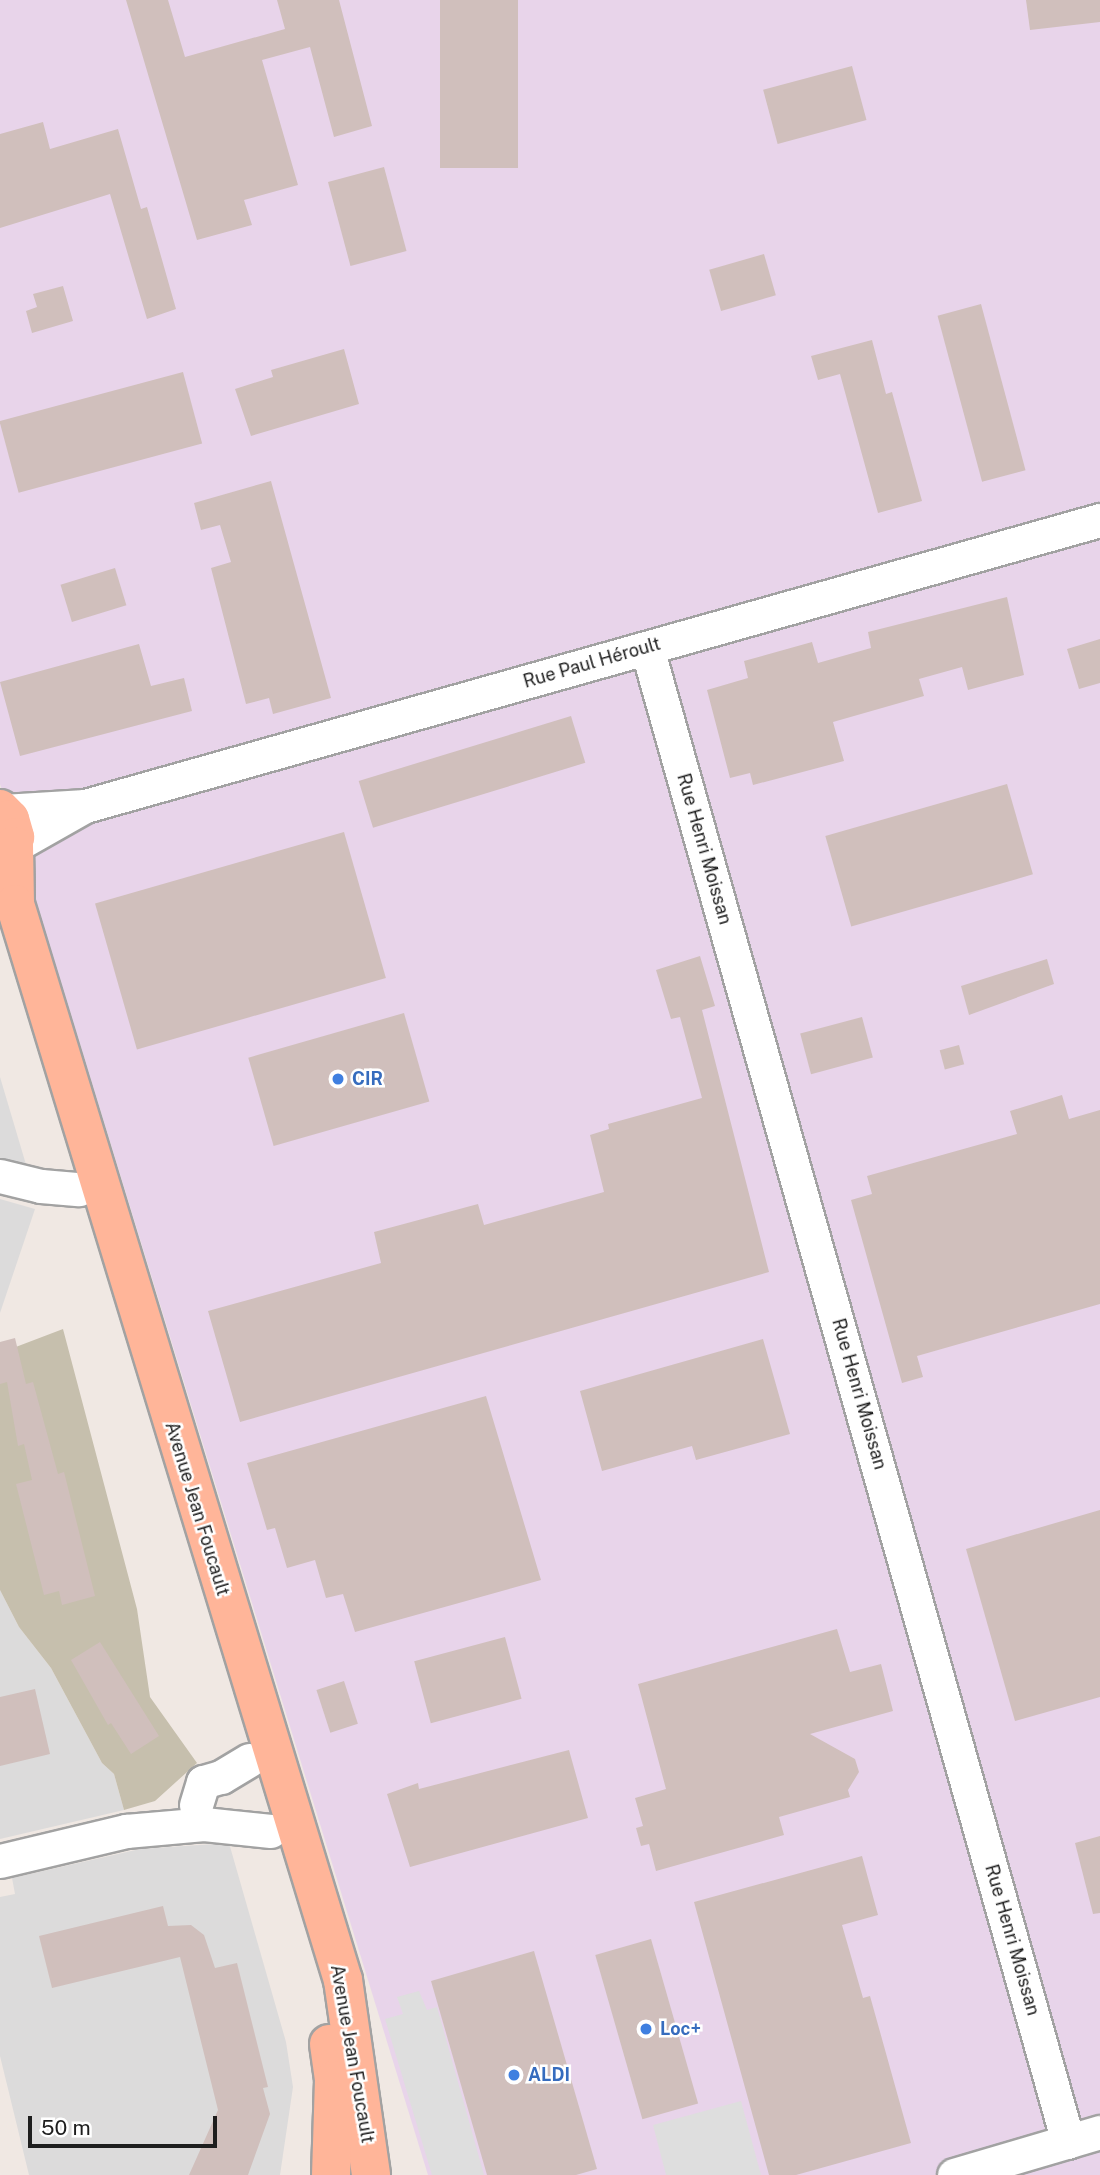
<!DOCTYPE html>
<html>
<head>
<meta charset="utf-8">
<style>
  body { margin:0 }
  #map { position:relative; width:1100px; height:2175px; overflow:hidden; background:#f0e8e3; font-family:"Public Sans",sans-serif }
  div>[style] { position:absolute }
  .residential>* { inset:0; background:#dcdbdb }
  .industrial>* { inset:0; background:#e8d4ea }
  .construction>* { inset:0; background:#c6bfad }
  .parking>* { inset:0; background:#dedede }
  .building>* { inset:0; background:#d0bfbc; transform-origin:0 0 }
  .roads { filter:drop-shadow(2px 0 #a2a2a2) drop-shadow(-2px 0 #a2a2a2) drop-shadow(0 2px #a2a2a2) drop-shadow(0 -2px #a2a2a2) }
  .minor>* { height:33px; margin:-16.5px; padding:0 16.5px; transform-origin:16.5px; border-radius:16.5px; background:#fff }
  .major>* { height:38px; margin:-19px; padding:0 19px; transform-origin:19px; border-radius:19px; background:#ffb599 }
  .dots>* { width:19px; height:19px; translate:-50% -50%; box-sizing:border-box; border:4px solid #fff; border-radius:50% }
  span { translate:-50% -50%; white-space:nowrap; text-align:center; line-height:1.15; -webkit-text-stroke:5px #fff; paint-order:stroke }
  .street-label { font-size:18px; color:#1e1e1e }
  .shop-label { font-size:18px; color:#366cbe; font-weight:700 }
  .left { translate:0 -50%; text-align:left }
  .scale { position:absolute; left:28px; top:2116px; width:189px; height:32px; box-sizing:border-box; border:4px solid #1e1e1e; border-top:0; padding-left:9px; font-size:21px; line-height:24px; white-space:nowrap; color:#1e1e1e; -webkit-text-stroke:5px #fff; paint-order:stroke }
</style>
</head>
<body>
<div id="map">
  <div class="residential">
    <div style="clip-path:polygon(0 1077px,38px 1205px,0 1195px)"></div>
    <div style="clip-path:polygon(0 1199px,35px 1209px,0 1313px)"></div>
    <div style="clip-path:polygon(0 1590px,19px 1627px,51px 1668px,102px 1763px,114px 1774px,124px 1810px,0 1839px)"></div>
    <div style="clip-path:polygon(229px 1843px,286px 2042px,293px 2087px,280px 2175px,29px 2175px,0 2056px,0 1897px,15px 1894px,12px 1878px,140px 1849px)"></div>
  </div>
  <div class="industrial">
    <div style="clip-path:polygon(0 0,1100px 0,1100px 2175px,428px 2175px,0 784px)"></div>
  </div>
  <div class="construction">
    <div style="clip-path:polygon(63px 1329px,137px 1609px,150px 1697px,197px 1763px,155px 1801px,124px 1810px,114px 1774px,102px 1763px,51px 1668px,19px 1627px,0 1590px,0 1353px)"></div>
  </div>
  <div class="parking">
    <div style="clip-path:polygon(419px 1991px,427px 2010px,437px 2007px,484px 2175px,432px 2175px,385px 2019px,403px 2014px,397px 1997px)"></div>
    <div style="clip-path:polygon(741px 2101px,761px 2175px,666px 2175px,653px 2125px)"></div>
  </div>
  <div class="building">
    <div style="clip-path:polygon(126px 0,168px 0,185px 57px,285px 29px,277px 0,339px 0,372px 126px,334px 137px,310px 47px,262px 60px,298px 185px,244px 200px,252px 225px,197px 240px)"></div>
    <div style="left:440px;top:0;width:78px;height:168px"></div>
    <div style="clip-path:polygon(1026px 0,1100px 0,1100px 22px,1030px 30px)"></div>
    <div style="left:852px;top:66px;width:56px;height:92px;rotate:75deg"></div>
    <div style="clip-path:polygon(43px 122px,50px 149px,118px 129px,141px 209px,147px 207px,176px 309px,147px 319px,110px 194px,0 228px,0 134px)"></div>
    <div style="left:384px;top:167px;width:87px;height:58px;rotate:75deg"></div>
    <div style="left:764px;top:254px;width:43px;height:57px;rotate:74deg"></div>
    <div style="clip-path:polygon(63px 286px,73px 321px,32px 333px,26px 311px,37px 307px,33px 294px)"></div>
    <div style="left:981px;top:304px;width:172px;height:45px;rotate:75deg"></div>
    <div style="clip-path:polygon(872px 340px,886px 394px,892px 392px,922px 501px,878px 513px,840px 374px,818px 380px,811px 356px)"></div>
    <div style="clip-path:polygon(344px 349px,359px 404px,251px 436px,235px 389px,273px 377px,271px 370px)"></div>
    <div style="left:183px;top:372px;width:74px;height:190px;rotate:75deg"></div>
    <div style="clip-path:polygon(271px 481px,331px 698px,273px 714px,269px 698px,246px 704px,211px 568px,231px 562px,220px 525px,201px 530px,194px 503px)"></div>
    <div style="left:115px;top:568px;width:39px;height:57px;rotate:73deg"></div>
    <div style="clip-path:polygon(1007px 597px,1024px 675px,968px 690px,962px 667px,919px 679px,924px 696px,833px 722px,844px 761px,753px 785px,750px 773px,730px 778px,707px 690px,748px 678px,744px 661px,812px 642px,818px 663px,871px 648px,868px 632px)"></div>
    <div style="clip-path:polygon(1100px 639px,1100px 683px,1079px 689px,1067px 649px)"></div>
    <div style="clip-path:polygon(139px 644px,151px 686px,184px 678px,192px 711px,20px 756px,0 682px)"></div>
    <div style="left:571px;top:716px;width:49px;height:222px;rotate:73deg"></div>
    <div style="left:1007px;top:784px;width:94px;height:189px;rotate:74deg"></div>
    <div style="left:344px;top:832px;width:152px;height:259px;rotate:74deg"></div>
    <div style="clip-path:polygon(700px 956px,715px 1006px,702px 1010px,769px 1272px,240px 1422px,208px 1311px,381px 1263px,374px 1232px,478px 1204px,484px 1225px,604px 1192px,590px 1135px,609px 1129px,608px 1124px,702px 1098px,680px 1017px,671px 1019px,656px 970px)"></div>
    <div style="clip-path:polygon(1047px 959px,1054px 984px,969px 1015px,961px 986px)"></div>
    <div style="left:404px;top:1013px;width:92px;height:162px;rotate:74deg"></div>
    <div style="left:862px;top:1017px;width:42px;height:64px;rotate:75deg"></div>
    <div style="left:959px;top:1045px;width:20px;height:20px;rotate:75deg"></div>
    <div style="clip-path:polygon(1062px 1095px,1069px 1119px,1100px 1110px,1100px 1304px,917px 1356px,923px 1377px,902px 1383px,851px 1200px,872px 1194px,867px 1176px,1017px 1134px,1010px 1111px)"></div>
    <div style="clip-path:polygon(15px 1338px,26px 1384px,33px 1382px,58px 1474px,64px 1472px,95px 1596px,62px 1605px,59px 1591px,44px 1595px,16px 1484px,32px 1480px,24px 1444px,18px 1446px,7px 1382px,0 1384px,0 1342px)"></div>
    <div style="clip-path:polygon(763px 1339px,790px 1434px,696px 1460px,692px 1446px,602px 1471px,580px 1391px)"></div>
    <div style="clip-path:polygon(486px 1396px,541px 1580px,355px 1632px,343px 1594px,326px 1598px,315px 1560px,287px 1568px,275px 1528px,267px 1530px,247px 1463px)"></div>
    <div style="clip-path:polygon(1100px 1510px,1100px 1697px,1015px 1721px,966px 1549px)"></div>
    <div style="clip-path:polygon(837px 1629px,850px 1672px,881px 1664px,893px 1711px,810px 1734px,855px 1759px,859px 1772px,848px 1790px,850px 1797px,779px 1817px,784px 1835px,656px 1871px,649px 1844px,641px 1846px,636px 1828px,643px 1826px,635px 1798px,666px 1789px,638px 1684px)"></div>
    <div style="left:505px;top:1637px;width:64px;height:94px;rotate:75deg"></div>
    <div style="clip-path:polygon(100px 1642px,159px 1736px,131px 1754px,111px 1723px,108px 1725px,71px 1660px)"></div>
    <div style="left:344px;top:1681px;width:45px;height:29px;rotate:72deg"></div>
    <div style="clip-path:polygon(35px 1689px,50px 1754px,0 1766px,0 1697px)"></div>
    <div style="clip-path:polygon(569px 1750px,588px 1818px,410px 1867px,387px 1794px,418px 1783px,419px 1789px)"></div>
    <div style="clip-path:polygon(1100px 1836px,1100px 1913px,1093px 1914px,1075px 1843px)"></div>
    <div style="clip-path:polygon(862px 1856px,878px 1915px,842px 1925px,863px 1998px,870px 1996px,911px 2143px,796px 2175px,769px 2175px,694px 1902px)"></div>
    <div style="clip-path:polygon(163px 1906px,168px 1926px,191px 1925px,204px 1935px,215px 1968px,237px 1963px,268px 2087px,263px 2088px,270px 2114px,248px 2175px,189px 2175px,218px 2110px,180px 1957px,52px 1988px,39px 1936px)"></div>
    <div style="left:651px;top:1939px;width:171px;height:58px;rotate:74deg"></div>
    <div style="clip-path:polygon(534px 1951px,597px 2169px,576px 2175px,487px 2175px,431px 1981px)"></div>
  </div>
  <div class="roads">
    <div class="minor">
      <div style="left:647px;top:648px;width:1552px;rotate:74.26deg"></div>
      <div style="left:85px;top:806px;width:1055px;rotate:-15.74deg"></div>
      <div style="left:3px;top:811px;width:82px;rotate:-3.5deg"></div>
      <div style="left:85px;top:806px;width:81px;rotate:150.6deg"></div>
      <div style="left:0;top:1176px;width:42px;rotate:13.7deg"></div>
      <div style="left:41px;top:1186px;width:38px;rotate:5deg"></div>
      <div style="left:196px;top:1805px;width:24px;rotate:-73deg"></div>
      <div style="left:203px;top:1782px;width:19px;rotate:-16deg"></div>
      <div style="left:221px;top:1777px;width:33px;rotate:-31deg"></div>
      <div style="left:0;top:1861px;width:130px;rotate:-13.4deg"></div>
      <div style="left:126px;top:1831px;width:78px;rotate:-5.1deg"></div>
      <div style="left:204px;top:1824px;width:67px;rotate:6deg"></div>
      <div style="left:954px;top:2175px;width:152px;rotate:-16.4deg"></div>
    </div>
    <div class="major">
      <div style="left:0;top:809px;width:14px;rotate:45deg"></div>
      <div style="left:10px;top:819px;width:19px;rotate:74deg"></div>
      <div style="left:15px;top:837px;width:18px;rotate:103deg"></div>
      <div style="left:11px;top:855px;width:14px;rotate:129deg"></div>
      <div style="left:14px;top:846px;width:58px;rotate:89deg"></div>
      <div style="left:15px;top:904px;width:1125px;rotate:73.05deg"></div>
      <div style="left:343px;top:1980px;width:197px;rotate:81.8deg"></div>
      <div style="left:329px;top:2044px;width:36px;rotate:82deg"></div>
      <div style="left:334px;top:2080px;width:95px;rotate:91.8deg"></div>
    </div>
  </div>
  <div class="dots">
    <div style="left:338px;top:1079px;background:#3f7fe0"></div>
    <div style="left:646px;top:2029px;background:#3f7fe0"></div>
    <div style="left:514px;top:2075px;background:#3f7fe0"></div>
  </div>
  <div class="street-label">
    <span style="left:592px;top:663px;rotate:-16deg">Rue Paul Héroult</span>
    <span style="left:704px;top:849px;rotate:74deg">Rue Henri Moissan</span>
    <span style="left:859px;top:1394px;rotate:74deg">Rue Henri Moissan</span>
    <span style="left:197px;top:1509px;rotate:73deg">Avenue Jean Foucault</span>
    <span style="left:1012px;top:1940px;rotate:74deg">Rue Henri Moissan</span>
    <span style="left:352px;top:2054px;rotate:80deg">Avenue Jean Foucault</span>
  </div>
  <div class="shop-label">
    <span class="left" style="left:352px;top:1079px">CIR</span>
    <span class="left" style="left:660px;top:2029px">Loc+</span>
    <span class="left" style="left:528px;top:2075px">ALDI</span>
  </div>
  <div class="scale">50 m</div>
</div>
</body>
</html>
